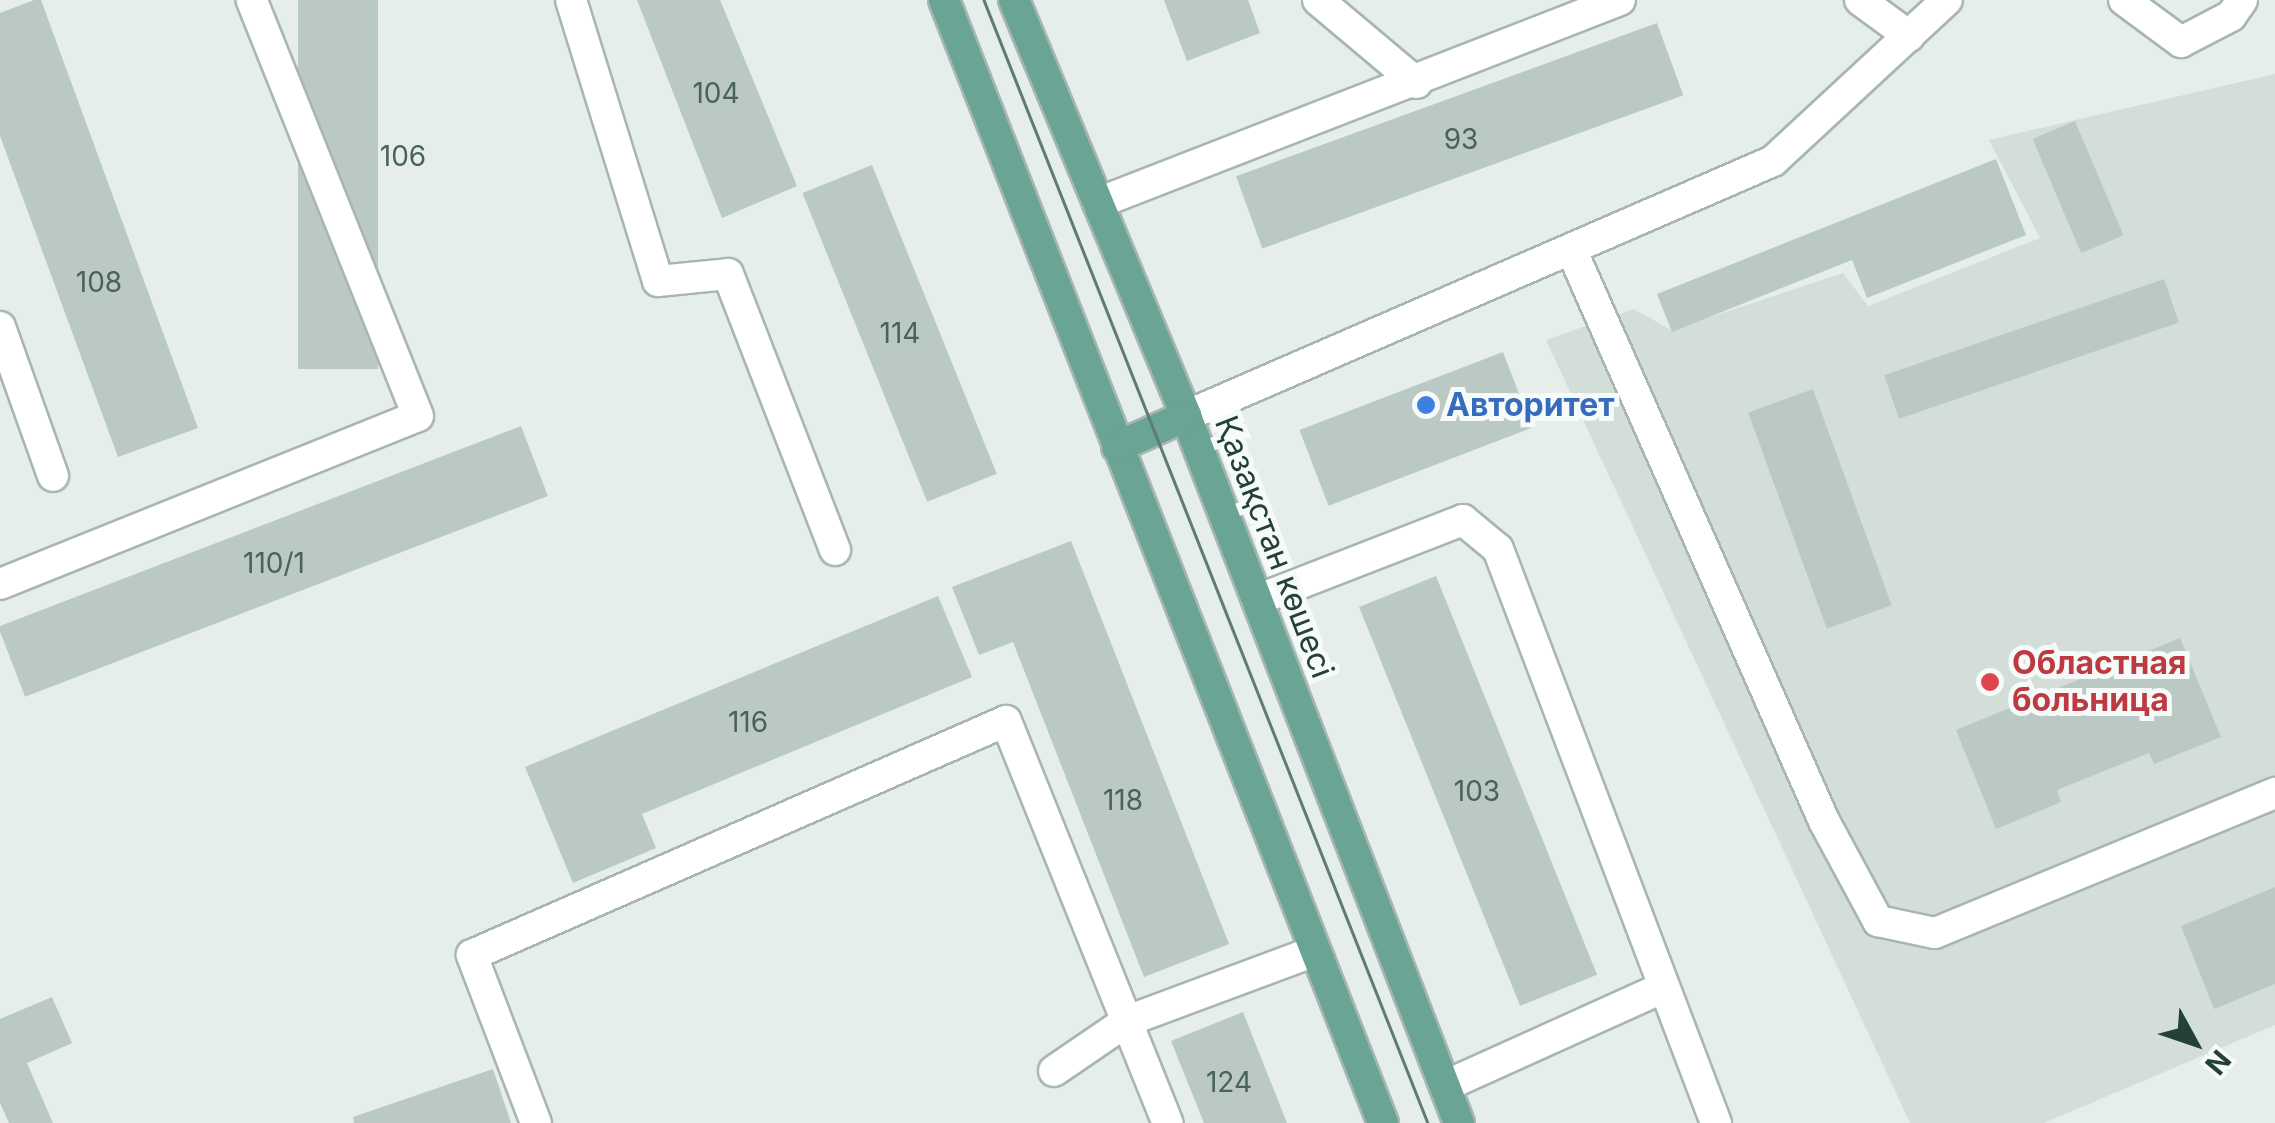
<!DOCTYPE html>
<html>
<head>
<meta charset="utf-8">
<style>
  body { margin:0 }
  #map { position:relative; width:2275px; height:1123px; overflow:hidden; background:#e5eeea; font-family:Inter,sans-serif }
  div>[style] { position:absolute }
  .built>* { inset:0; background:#d3ded9 }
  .building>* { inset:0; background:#bac9c3; transform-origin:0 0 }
  .roads { filter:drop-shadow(2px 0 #a7b6b1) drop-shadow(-2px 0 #a7b6b1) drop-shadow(0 2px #a7b6b1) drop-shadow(0 -2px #a7b6b1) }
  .minor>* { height:30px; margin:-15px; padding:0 15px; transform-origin:15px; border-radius:15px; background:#fff }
  .major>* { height:30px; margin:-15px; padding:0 15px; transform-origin:15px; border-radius:15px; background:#69a494 }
  .tram>* { height:2.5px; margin:-1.25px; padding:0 1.25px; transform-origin:1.25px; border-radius:1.25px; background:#5e7c74 }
  .dots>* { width:28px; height:28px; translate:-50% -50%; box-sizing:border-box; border:5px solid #f6faf8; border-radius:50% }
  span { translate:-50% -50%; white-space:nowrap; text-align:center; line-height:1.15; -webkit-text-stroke:10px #f6faf8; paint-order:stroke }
  .number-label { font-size:28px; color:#49625c }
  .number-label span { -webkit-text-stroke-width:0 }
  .shop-label { font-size:32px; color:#366cbe; font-weight:700 }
  .left { translate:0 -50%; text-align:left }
  .street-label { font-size:32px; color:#234039 }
  .health-label { font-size:32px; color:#be3a42; font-weight:700 }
  .north { position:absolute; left:2145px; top:993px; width:100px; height:100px; -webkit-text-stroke:8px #f6faf8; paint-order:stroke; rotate:130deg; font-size:28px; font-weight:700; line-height:40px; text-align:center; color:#234039 }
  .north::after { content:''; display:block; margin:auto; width:35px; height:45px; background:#234039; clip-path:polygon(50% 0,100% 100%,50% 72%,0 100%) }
</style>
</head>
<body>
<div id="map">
  <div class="built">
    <div style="clip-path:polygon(2275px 74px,2275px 1025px,2044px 1123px,1910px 1123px,1546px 340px,1634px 309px,1671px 330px,1843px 273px,1868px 306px,2040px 238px,1989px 140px)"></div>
  </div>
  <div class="building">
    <div style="clip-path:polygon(34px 0,41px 0,198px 428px,118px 457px,0 136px,0 13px)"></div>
    <div style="left:298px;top:0;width:80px;height:369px"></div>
    <div style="clip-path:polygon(637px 0,720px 0,797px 186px,722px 218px)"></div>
    <div style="clip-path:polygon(1164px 0,1248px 0,1260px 33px,1187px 61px)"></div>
    <div style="left:1657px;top:23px;width:77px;height:448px;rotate:70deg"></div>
    <div style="left:2075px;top:121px;width:124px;height:46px;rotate:67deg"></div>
    <div style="clip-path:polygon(1996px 159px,2026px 235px,1867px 298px,1852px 260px,1672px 332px,1657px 294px)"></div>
    <div style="left:872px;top:165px;width:333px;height:75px;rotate:68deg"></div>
    <div style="left:2164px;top:279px;width:46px;height:296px;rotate:71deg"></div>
    <div style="left:1503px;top:352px;width:81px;height:218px;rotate:69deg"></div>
    <div style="left:1813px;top:389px;width:230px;height:69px;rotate:70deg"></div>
    <div style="left:521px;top:426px;width:75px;height:560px;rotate:69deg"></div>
    <div style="clip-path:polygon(1071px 541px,1229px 944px,1144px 977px,1013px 642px,979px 655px,952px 587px)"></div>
    <div style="left:1436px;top:576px;width:430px;height:83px;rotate:68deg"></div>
    <div style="clip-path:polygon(938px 596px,972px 677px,642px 814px,656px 848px,573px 883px,525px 767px)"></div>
    <div style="clip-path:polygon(2180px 638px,2221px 737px,2154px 764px,2149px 753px,2057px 790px,2061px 802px,1996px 829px,1956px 730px)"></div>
    <div style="clip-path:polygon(2275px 887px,2275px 984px,2214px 1009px,2181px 926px)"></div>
    <div style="clip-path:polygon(52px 997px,72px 1043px,27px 1063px,53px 1123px,9px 1123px,0 1103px,0 1019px)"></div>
    <div style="clip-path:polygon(1243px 1012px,1287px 1123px,1204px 1123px,1171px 1041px)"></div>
    <div style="clip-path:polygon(493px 1069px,511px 1123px,354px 1123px,353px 1117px)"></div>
  </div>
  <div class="roads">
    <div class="minor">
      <div style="left:571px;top:0;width:294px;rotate:72.8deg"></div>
      <div style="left:658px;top:281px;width:70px;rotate:-5.7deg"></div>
      <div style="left:728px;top:274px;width:296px;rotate:68.8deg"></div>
      <div style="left:1318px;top:0;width:129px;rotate:40deg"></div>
      <div style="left:1860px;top:0;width:61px;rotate:36.3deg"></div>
      <div style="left:2124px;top:0;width:71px;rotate:36.4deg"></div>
      <div style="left:2181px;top:42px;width:56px;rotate:-27.5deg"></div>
      <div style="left:2231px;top:16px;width:19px;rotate:-55deg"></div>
      <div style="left:1098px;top:203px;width:560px;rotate:-21.25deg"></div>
      <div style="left:1571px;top:249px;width:625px;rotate:66.14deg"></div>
      <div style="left:1824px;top:821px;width:114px;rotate:61.6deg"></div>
      <div style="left:1878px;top:921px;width:58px;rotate:11.9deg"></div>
      <div style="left:1935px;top:933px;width:368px;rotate:-22.4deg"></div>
      <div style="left:0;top:327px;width:158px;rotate:70.4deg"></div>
      <div style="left:1186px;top:416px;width:640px;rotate:-23.48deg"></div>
      <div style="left:1773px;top:161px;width:237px;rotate:-42.8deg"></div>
      <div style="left:0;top:584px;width:450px;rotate:-21.9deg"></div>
      <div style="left:418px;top:416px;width:448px;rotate:-111.8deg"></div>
      <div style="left:1257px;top:600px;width:221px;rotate:-21.2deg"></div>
      <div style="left:1463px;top:520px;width:45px;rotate:39.6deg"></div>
      <div style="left:1498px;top:549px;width:614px;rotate:69.2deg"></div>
      <div style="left:1054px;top:1071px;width:88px;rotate:-34.4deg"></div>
      <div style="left:1127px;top:1021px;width:198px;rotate:-20.4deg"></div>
      <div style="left:1445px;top:1086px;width:240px;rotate:-24.3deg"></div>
      <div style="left:536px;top:1123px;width:180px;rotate:-110.9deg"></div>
      <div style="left:472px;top:955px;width:583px;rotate:-23.66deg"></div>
      <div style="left:1006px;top:721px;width:433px;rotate:68.1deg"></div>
    </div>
    <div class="major">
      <div style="left:944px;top:0;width:1206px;rotate:68.65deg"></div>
      <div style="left:1014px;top:0;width:450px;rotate:67.5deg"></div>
      <div style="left:1186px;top:416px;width:758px;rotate:68.89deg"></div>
      <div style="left:1117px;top:447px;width:76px;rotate:-24.2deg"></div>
    </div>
  </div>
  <div class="tram">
    <div style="left:984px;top:0;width:1208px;rotate:68.43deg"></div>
  </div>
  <div class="dots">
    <div style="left:1426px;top:405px;background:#3f7fe0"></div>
    <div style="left:1990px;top:682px;background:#e0444e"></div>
  </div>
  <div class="number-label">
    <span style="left:716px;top:93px">104</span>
    <span style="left:1461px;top:139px">93</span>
    <span style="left:403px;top:156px">106</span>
    <span style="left:99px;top:282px">108</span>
    <span style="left:900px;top:333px">114</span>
    <span style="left:274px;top:563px">110/1</span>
    <span style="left:748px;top:722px">116</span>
    <span style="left:1477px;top:791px">103</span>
    <span style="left:1123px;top:800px">118</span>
    <span style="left:1229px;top:1082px">124</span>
  </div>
  <div class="shop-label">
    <span class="left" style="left:1446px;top:405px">Авторитет</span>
  </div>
  <div class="street-label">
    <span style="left:1274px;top:547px;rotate:69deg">Қазақстан көшесі</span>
  </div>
  <div class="health-label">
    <span class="left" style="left:2012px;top:682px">Областная<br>больница</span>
  </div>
  <div class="north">N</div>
</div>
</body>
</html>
